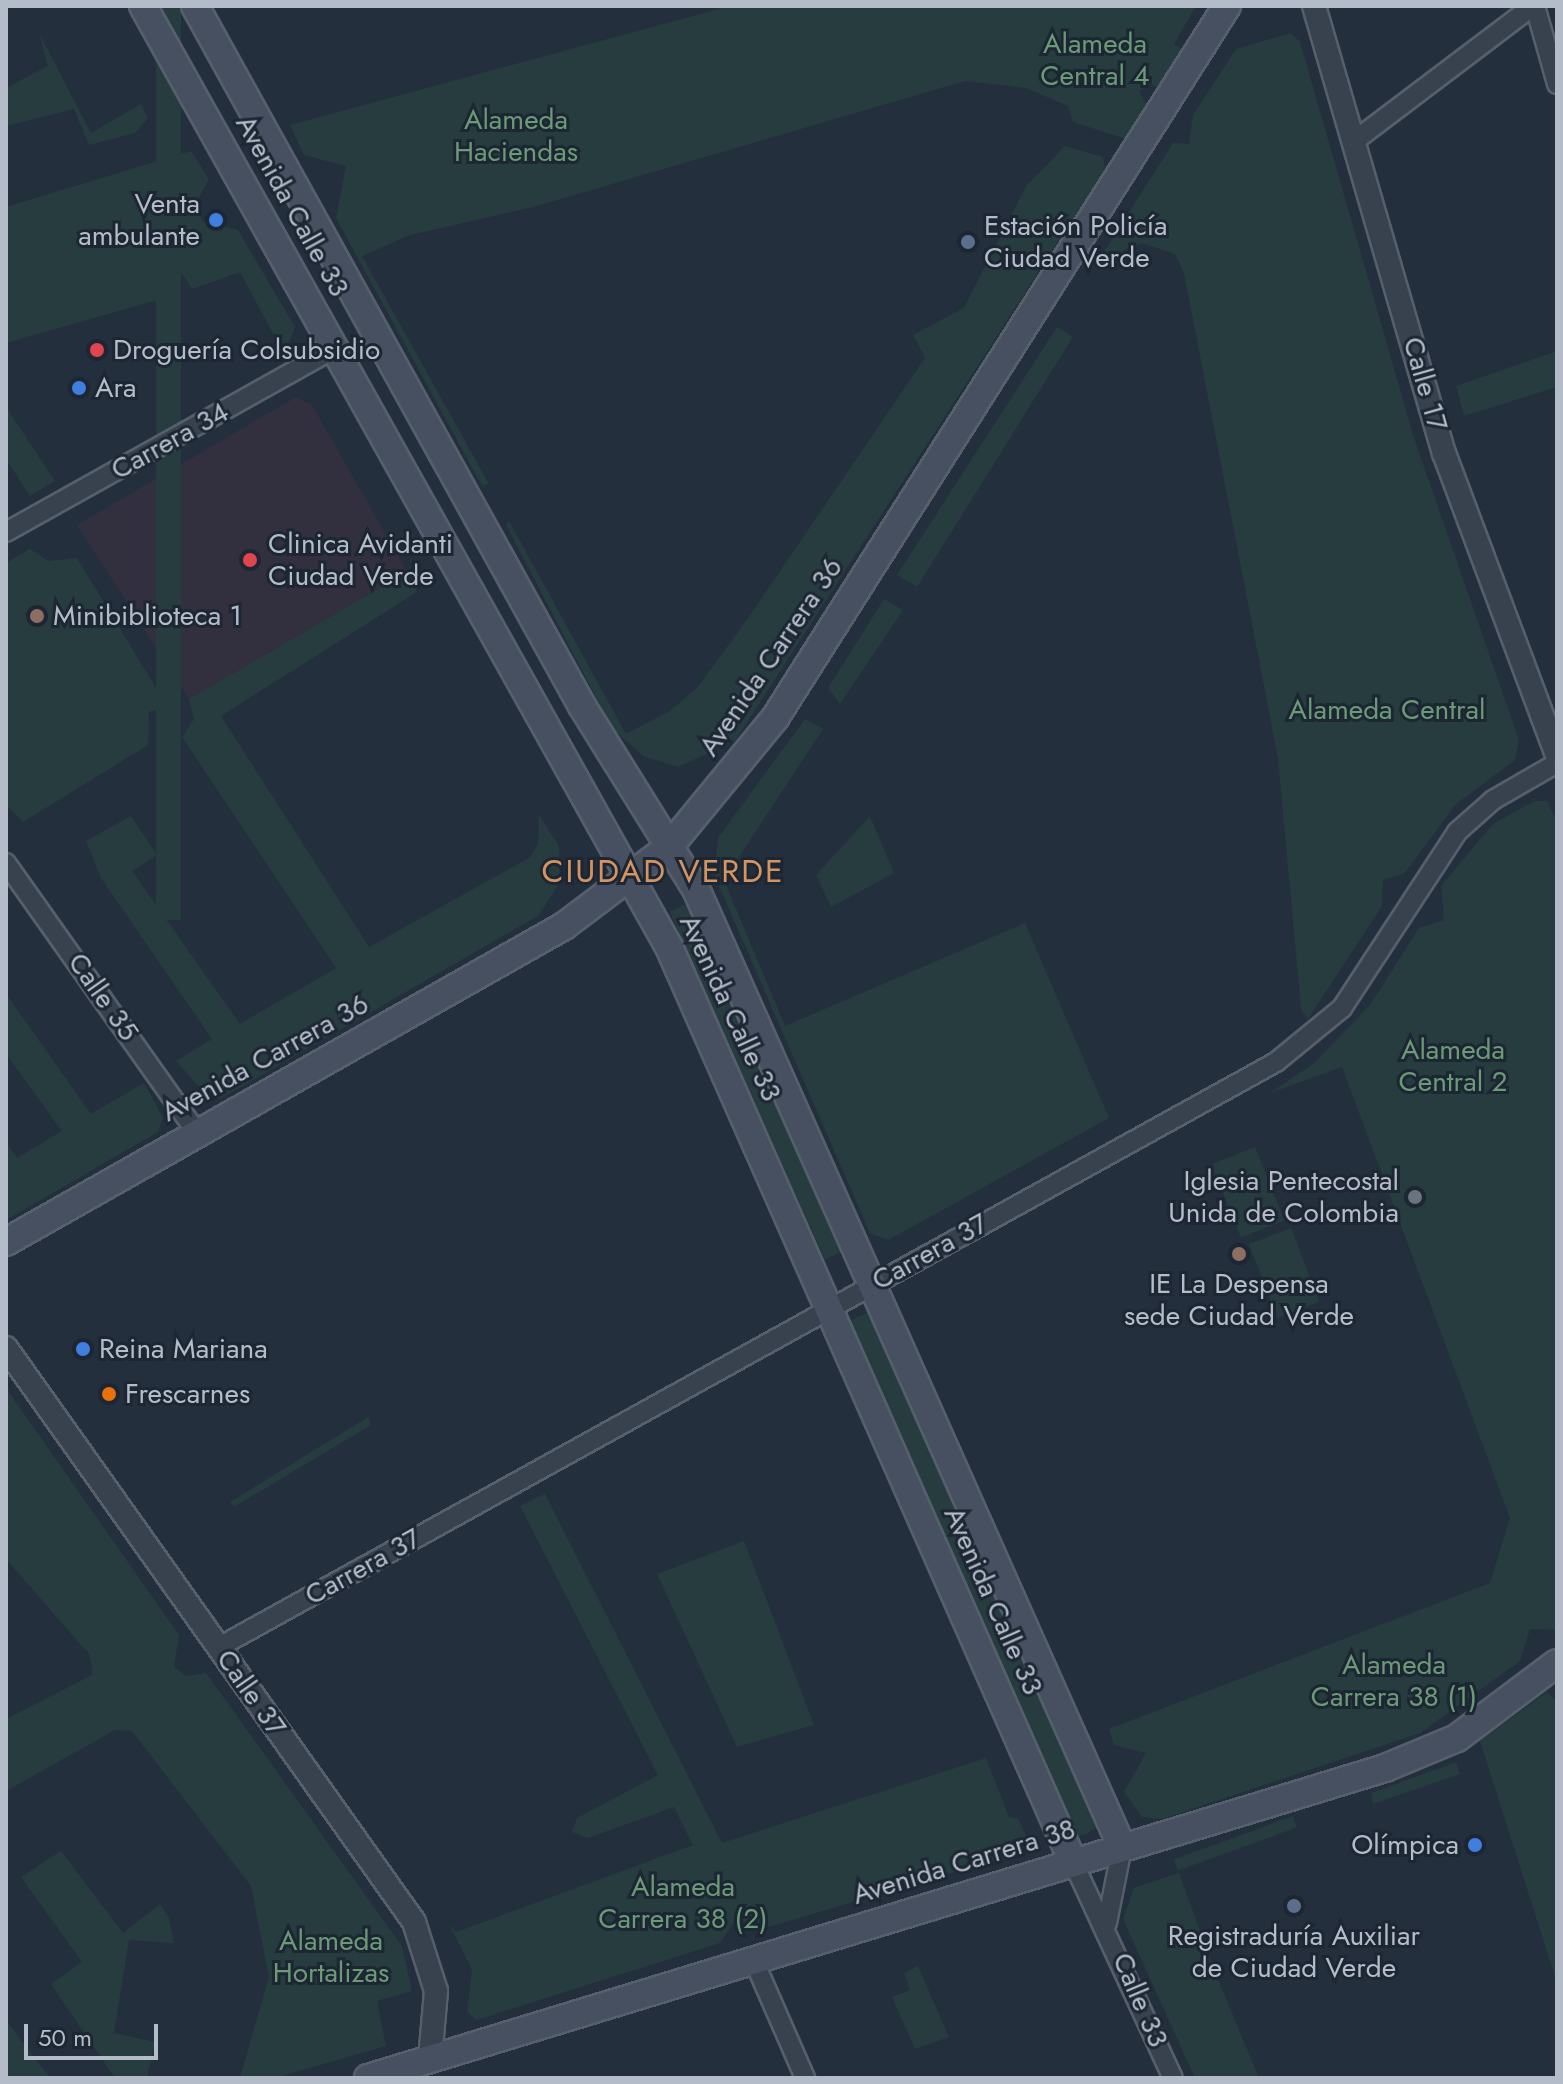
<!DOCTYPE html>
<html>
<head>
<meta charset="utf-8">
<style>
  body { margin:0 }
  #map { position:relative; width:1563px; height:2084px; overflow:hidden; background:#242f3e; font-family:Jost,sans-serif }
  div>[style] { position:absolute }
  .medical>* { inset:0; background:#32303f }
  .green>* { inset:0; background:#263c3f; transform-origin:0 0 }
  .roads { filter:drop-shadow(2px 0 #565f6c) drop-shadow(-2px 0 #565f6c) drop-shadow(0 2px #565f6c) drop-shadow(0 -2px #565f6c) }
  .minor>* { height:18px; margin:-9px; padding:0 9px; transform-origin:9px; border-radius:9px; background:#38414e }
  .tertiary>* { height:22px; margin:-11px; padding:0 11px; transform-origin:11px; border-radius:11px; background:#38414e }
  .secondary>* { height:26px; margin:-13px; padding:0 13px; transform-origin:13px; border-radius:13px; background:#465061 }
  .dots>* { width:22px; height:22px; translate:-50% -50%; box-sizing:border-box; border:4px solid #1d2633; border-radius:50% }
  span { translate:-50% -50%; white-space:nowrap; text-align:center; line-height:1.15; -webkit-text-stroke:6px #1d2633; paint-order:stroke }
  .park-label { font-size:28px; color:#6b9a76 }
  .poi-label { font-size:28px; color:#b4bcc9 }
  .right { translate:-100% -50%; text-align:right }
  .left { translate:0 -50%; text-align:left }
  .street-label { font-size:28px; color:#b4bcc9 }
  .quarter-label { font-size:32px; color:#d59563; letter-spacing:2px }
  .frame { position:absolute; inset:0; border:8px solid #b4bcc9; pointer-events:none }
  .scale { position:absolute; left:24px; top:2024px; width:134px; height:36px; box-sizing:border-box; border:4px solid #b4bcc9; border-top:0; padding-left:10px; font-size:24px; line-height:28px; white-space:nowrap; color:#b4bcc9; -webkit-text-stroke:6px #1d2633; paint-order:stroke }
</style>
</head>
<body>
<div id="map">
  <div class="medical">
    <div style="clip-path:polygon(296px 397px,312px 405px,407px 572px,189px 699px,77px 525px)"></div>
  </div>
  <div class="green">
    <div style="left:156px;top:6px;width:25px;height:914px"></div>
    <div style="clip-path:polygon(730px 6px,1196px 6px,1174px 44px,1185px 51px,1161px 90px,1151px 84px,1139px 91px,1149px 110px,1129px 140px,1073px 122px,1068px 106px,1026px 88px,965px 81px,533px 207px,410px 235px,362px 256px,489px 484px,482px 486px,336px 218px,346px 166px,304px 155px,290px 125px)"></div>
    <div style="clip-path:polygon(39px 33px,91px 133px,141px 104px,148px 118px,135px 133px,89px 145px,74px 109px,6px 126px,6px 88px,48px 66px)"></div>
    <div style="clip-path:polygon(1291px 33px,1300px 42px,1414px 438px,1519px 740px,1515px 760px,1455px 805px,1405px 873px,1383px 880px,1382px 906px,1308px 1019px,1301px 1009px,1278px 758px,1184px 273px,1175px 254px,1142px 243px,1124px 250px,1114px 265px,1100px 258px,1173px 143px,1189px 144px,1193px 115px,1236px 49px)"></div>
    <div style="clip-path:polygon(1065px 146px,1103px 157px,1105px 169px,735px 741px,678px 767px,643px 756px,612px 728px,506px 525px,509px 521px,626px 734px,670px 711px,698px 687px,753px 611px,925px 358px,913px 335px,964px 308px,1026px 186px)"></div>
    <div style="clip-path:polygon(191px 151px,209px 179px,195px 205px,203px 221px,238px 230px,295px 327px,284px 354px,240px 272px,192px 289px,179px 269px,160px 278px,168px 297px,6px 343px,6px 207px)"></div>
    <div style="clip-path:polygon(1057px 327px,1073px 337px,917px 587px,897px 575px)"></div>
    <div style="clip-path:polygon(1557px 351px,1557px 387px,1464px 416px,1456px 386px)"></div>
    <div style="clip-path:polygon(6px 407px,55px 481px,30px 496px,6px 459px)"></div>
    <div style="clip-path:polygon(30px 549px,48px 561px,77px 558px,167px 706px,149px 712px,148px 745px,23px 822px,6px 805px,6px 563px)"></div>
    <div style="clip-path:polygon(407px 572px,417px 592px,221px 716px,369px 947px,529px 858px,538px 844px,539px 815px,559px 846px,560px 882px,538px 916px,220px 1099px,207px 1096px,176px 1061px,212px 1039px,101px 878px,86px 841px,131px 816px,157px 855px,132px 871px,240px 1024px,336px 968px,182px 737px,194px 719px,189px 699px)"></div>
    <div style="clip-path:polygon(884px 599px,903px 610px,840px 704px,828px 688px)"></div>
    <div style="clip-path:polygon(805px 719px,823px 729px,724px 880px,785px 1026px,1025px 923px,1109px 1118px,888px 1240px,870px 1233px,715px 877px,718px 838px)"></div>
    <div style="clip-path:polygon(1534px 801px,1547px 801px,1557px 822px,1557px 1630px,1530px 1629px,1520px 1661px,1420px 1733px,1162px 1819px,1142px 1817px,1124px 1792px,1146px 1753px,1114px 1745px,1109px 1729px,1490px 1583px,1510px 1518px,1342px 1067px,1270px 1093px,1313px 1064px,1370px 1005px,1419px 928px,1444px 920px,1441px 886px,1493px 824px)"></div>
    <div style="clip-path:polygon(870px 816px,894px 873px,831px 907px,816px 875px)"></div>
    <div style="left:689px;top:903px;width:381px;height:21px;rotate:66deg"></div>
    <div style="clip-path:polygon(6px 994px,91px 1114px,144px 1083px,163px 1118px,158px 1132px,6px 1220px,6px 1142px,17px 1158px,62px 1131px,6px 1054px)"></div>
    <div style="left:1255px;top:1147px;width:79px;height:47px;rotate:68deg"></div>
    <div style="left:1291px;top:1228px;width:79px;height:45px;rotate:69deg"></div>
    <div style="clip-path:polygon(871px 1311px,1099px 1825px,1087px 1834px,1073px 1837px,845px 1323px)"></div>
    <div style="clip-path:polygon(6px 1388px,179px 1635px,174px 1667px,186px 1676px,206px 1673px,402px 1946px,412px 1991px,377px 2001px,386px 2046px,275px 2078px,240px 2078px,269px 1977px,251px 1886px,132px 1731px,115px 1730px,6px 1791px,6px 1719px,92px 1675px,92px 1667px,89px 1654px,6px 1559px)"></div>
    <div style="clip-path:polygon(368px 1417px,371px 1425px,234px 1507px,230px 1502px)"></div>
    <div style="clip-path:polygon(545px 1494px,722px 1843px,986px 1758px,1009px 1817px,1018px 1818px,1028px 1841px,1019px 1853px,765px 1928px,737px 1918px,720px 1943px,476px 2020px,467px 2012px,472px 1970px,449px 1924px,456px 1932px,693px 1845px,674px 1807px,588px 1838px,572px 1832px,577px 1818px,658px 1775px,520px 1506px)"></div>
    <div style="clip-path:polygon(744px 1541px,814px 1725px,737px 1747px,657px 1574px)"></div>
    <div style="clip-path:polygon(1547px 1692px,1557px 1702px,1557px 1983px,1480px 1741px)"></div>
    <div style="clip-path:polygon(1456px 1762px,1460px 1774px,1373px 1804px,1371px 1793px)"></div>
    <div style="left:1293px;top:1816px;width:12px;height:127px;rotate:70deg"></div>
    <div style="clip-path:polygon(61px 1851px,123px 1933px,160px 1904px,169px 1918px,174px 1943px,129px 1940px,114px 2033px,155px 2042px,147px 2078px,115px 2078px,51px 1984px,82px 1962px,21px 1877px)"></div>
    <div style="clip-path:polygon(1179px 1873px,1215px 1972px,1259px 2078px,1195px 2078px,1123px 1919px,1134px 1888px)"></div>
    <div style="clip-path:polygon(918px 1966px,949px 2037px,915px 2049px,892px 1997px,910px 1990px,904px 1973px)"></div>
    <div style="clip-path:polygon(6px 2020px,50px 2078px,6px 2078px)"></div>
  </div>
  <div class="roads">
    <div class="minor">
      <div style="left:1535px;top:6px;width:81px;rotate:74.2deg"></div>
      <div style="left:1357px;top:139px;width:221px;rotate:-37.1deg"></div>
      <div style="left:6px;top:532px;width:376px;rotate:-29.2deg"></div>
      <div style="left:6px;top:863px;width:331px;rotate:54.7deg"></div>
      <div style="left:219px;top:1647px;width:1208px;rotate:-28.96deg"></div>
      <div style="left:1276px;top:1062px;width:85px;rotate:-39.3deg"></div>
      <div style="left:1342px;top:1008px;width:210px;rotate:-56.8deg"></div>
      <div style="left:1457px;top:832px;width:48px;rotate:-41.6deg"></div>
      <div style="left:1493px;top:800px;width:74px;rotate:-30deg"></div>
      <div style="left:1073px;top:1862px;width:238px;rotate:65.2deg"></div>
      <div style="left:1107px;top:1923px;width:77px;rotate:-78.8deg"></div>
      <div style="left:754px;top:1961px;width:128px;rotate:66.4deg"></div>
    </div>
    <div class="tertiary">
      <div style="left:1314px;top:6px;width:466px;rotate:73.8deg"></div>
      <div style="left:1444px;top:453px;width:322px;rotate:69.5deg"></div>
      <div style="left:6px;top:1348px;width:704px;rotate:54.59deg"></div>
      <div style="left:414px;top:1922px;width:72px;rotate:72.3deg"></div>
      <div style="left:436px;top:1991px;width:68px;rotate:95deg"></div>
    </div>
    <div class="secondary">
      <div style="left:143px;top:6px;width:1078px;rotate:60.8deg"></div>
      <div style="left:669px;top:947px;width:1000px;rotate:66.18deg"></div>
      <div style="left:195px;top:6px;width:800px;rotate:61.06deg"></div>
      <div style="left:582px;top:706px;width:216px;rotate:58.1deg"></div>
      <div style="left:696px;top:889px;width:1048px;rotate:66.03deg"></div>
      <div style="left:6px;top:1242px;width:641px;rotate:-29.52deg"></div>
      <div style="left:564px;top:926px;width:131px;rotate:-37deg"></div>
      <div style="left:669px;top:847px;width:167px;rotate:-50.6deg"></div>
      <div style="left:775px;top:718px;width:843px;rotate:-57.59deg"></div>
      <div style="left:368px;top:2078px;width:1063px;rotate:-16.95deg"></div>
      <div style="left:1385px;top:1768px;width:78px;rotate:-22.6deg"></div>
      <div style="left:1457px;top:1738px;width:125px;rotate:-36.9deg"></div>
    </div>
  </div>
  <div class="dots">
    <div style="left:216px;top:220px;background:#3f7fe0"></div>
    <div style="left:968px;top:242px;background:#5c6f8a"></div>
    <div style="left:97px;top:350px;background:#e0444e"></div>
    <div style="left:79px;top:388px;background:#3f7fe0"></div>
    <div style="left:250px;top:560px;background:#e0444e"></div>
    <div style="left:37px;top:616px;background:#8d6e63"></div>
    <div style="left:1415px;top:1197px;background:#6b7280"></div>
    <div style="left:1239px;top:1254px;background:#8d6e63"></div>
    <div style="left:83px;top:1349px;background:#3f7fe0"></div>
    <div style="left:109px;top:1394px;background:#e8710a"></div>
    <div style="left:1475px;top:1845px;background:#3f7fe0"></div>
    <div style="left:1294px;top:1906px;background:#5c6f8a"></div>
  </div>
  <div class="park-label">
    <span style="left:1095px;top:60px">Alameda<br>Central 4</span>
    <span style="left:516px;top:136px">Alameda<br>Haciendas</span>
    <span style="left:1387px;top:710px">Alameda Central</span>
    <span style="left:1453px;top:1066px">Alameda<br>Central 2</span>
    <span style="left:1394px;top:1681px">Alameda<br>Carrera 38 (1)</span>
    <span style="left:683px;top:1903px">Alameda<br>Carrera 38 (2)</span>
    <span style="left:331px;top:1957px">Alameda<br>Hortalizas</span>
  </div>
  <div class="poi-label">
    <span class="right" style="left:200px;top:220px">Venta<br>ambulante</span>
    <span class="left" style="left:984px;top:242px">Estación Policía<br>Ciudad Verde</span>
    <span class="left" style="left:113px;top:350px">Droguería Colsubsidio</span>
    <span class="left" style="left:95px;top:388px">Ara</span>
    <span class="left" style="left:268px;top:560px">Clinica Avidanti<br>Ciudad Verde</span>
    <span class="left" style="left:53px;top:616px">Minibiblioteca 1</span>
    <span class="right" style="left:1399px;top:1197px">Iglesia Pentecostal<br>Unida de Colombia</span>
    <span style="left:1239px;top:1300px">IE La Despensa<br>sede Ciudad Verde</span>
    <span class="left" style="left:99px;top:1349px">Reina Mariana</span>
    <span class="left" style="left:125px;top:1394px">Frescarnes</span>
    <span class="right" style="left:1459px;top:1845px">Olímpica</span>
    <span style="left:1294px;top:1952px">Registraduría Auxiliar<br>de Ciudad Verde</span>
  </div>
  <div class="street-label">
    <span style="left:292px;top:206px;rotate:61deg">Avenida Calle 33</span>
    <span style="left:1425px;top:384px;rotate:74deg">Calle 17</span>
    <span style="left:170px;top:441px;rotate:-29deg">Carrera 34</span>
    <span style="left:771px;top:657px;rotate:-56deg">Avenida Carrera 36</span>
    <span style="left:103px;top:997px;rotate:55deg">Calle 35</span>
    <span style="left:730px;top:1008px;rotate:65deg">Avenida Calle 33</span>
    <span style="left:265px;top:1058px;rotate:-29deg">Avenida Carrera 36</span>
    <span style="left:930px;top:1252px;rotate:-29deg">Carrera 37</span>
    <span style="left:363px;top:1567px;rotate:-29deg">Carrera 37</span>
    <span style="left:993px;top:1601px;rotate:66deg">Avenida Calle 33</span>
    <span style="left:251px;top:1693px;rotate:55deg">Calle 37</span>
    <span style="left:964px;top:1862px;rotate:-17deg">Avenida Carrera 38</span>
    <span style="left:1140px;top:2000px;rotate:67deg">Calle 33</span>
  </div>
  <div class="quarter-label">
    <span style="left:663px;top:871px">CIUDAD VERDE</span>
  </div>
  <div class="frame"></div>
  <div class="scale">50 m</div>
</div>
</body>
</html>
